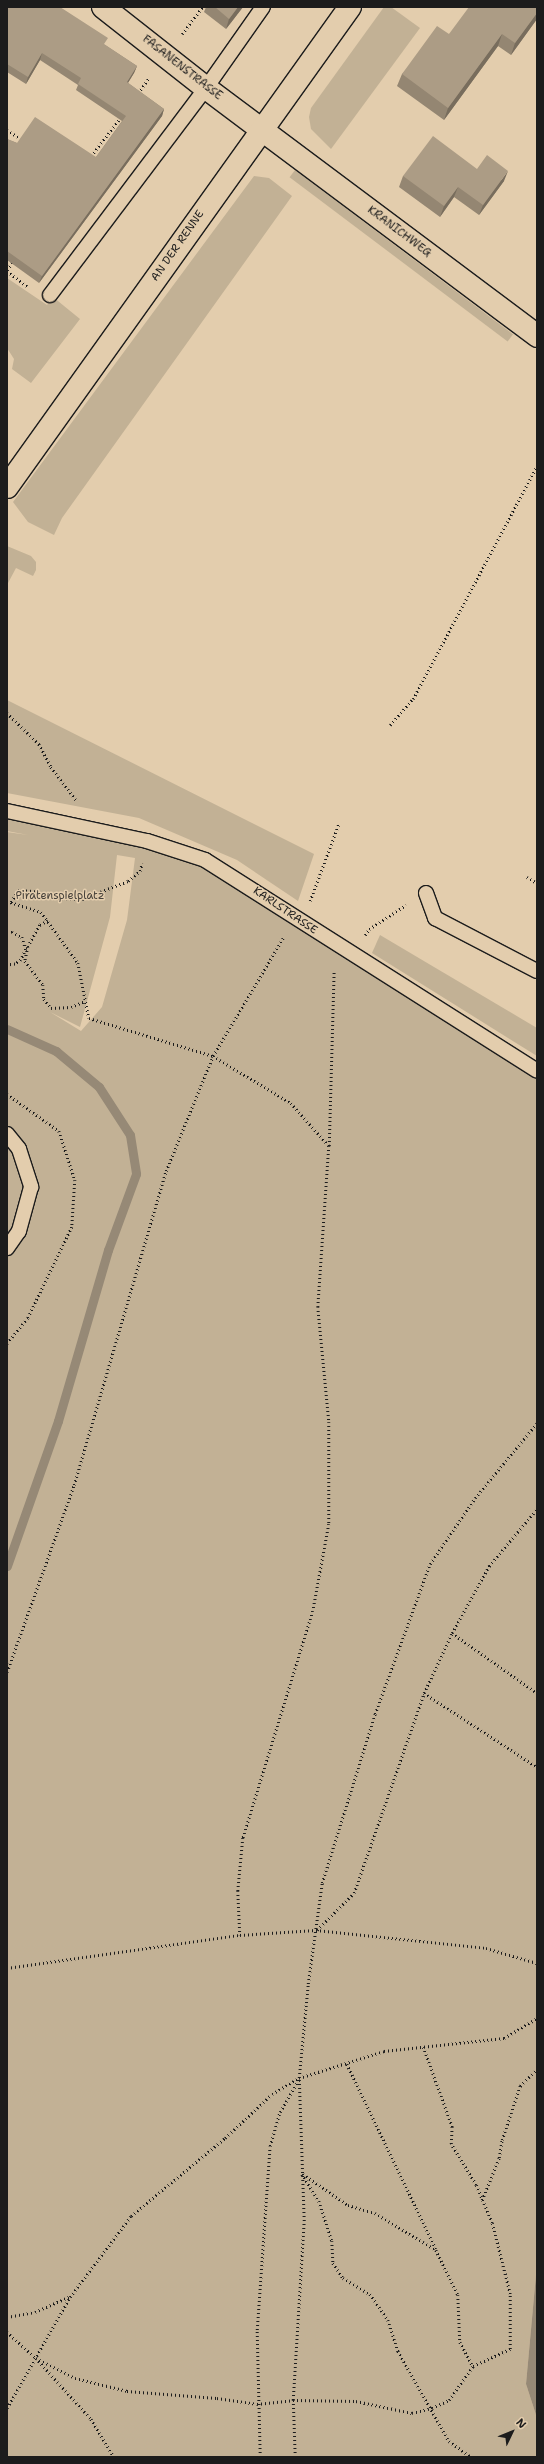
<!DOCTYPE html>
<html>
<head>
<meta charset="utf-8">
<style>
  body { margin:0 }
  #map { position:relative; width:544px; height:2464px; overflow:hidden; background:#e3cdad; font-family:"Shantell Sans",sans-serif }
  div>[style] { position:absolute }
  .green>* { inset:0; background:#c2b195; transform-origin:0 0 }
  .water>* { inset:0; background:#968976 }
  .stream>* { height:9px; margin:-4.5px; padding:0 4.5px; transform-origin:4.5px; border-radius:4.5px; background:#968976 }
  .path>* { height:2.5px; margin-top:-1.25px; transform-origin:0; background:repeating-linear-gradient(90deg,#1c1c1c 0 1px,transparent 0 4px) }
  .roads { filter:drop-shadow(1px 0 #1c1c1c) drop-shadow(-1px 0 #1c1c1c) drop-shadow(0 1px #1c1c1c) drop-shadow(0 -1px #1c1c1c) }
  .lane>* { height:14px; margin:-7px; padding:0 7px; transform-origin:7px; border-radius:7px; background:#e3cdad }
  .street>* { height:22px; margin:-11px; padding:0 11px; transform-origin:11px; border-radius:11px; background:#e3cdad }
  .wall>* { inset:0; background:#948672 }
  .shaded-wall>* { inset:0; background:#786d5d }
  .building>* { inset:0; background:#ac9c85 }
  span { translate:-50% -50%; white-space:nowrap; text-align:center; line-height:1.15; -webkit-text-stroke:3px #e3cdad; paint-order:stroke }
  .street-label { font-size:11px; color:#1c1c1c }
  .park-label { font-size:11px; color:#46413a }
  .frame { position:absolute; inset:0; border:8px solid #1c1c1c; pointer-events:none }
  .north { position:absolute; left:492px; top:2412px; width:40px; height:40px; -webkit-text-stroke:3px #e3cdad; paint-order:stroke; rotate:47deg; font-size:11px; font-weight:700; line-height:16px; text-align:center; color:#1c1c1c }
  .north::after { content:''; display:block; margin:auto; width:14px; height:18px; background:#1c1c1c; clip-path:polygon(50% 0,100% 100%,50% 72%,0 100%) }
</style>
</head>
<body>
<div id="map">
  <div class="green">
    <div style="clip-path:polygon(384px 7px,391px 7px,420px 28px,331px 149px,311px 129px,309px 117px,311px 108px)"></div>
    <div style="left:295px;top:170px;width:273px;height:9px;rotate:37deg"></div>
    <div style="clip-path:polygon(254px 176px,269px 178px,292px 196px,62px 518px,54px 535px,28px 522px,13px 502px)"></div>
    <div style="clip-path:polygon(7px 278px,47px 305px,53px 297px,80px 319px,31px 383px,12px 369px,14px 359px,7px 348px)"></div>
    <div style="clip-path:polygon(7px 546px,31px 556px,36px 562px,36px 570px,33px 576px,16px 568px,7px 585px)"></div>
    <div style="clip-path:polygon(7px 700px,314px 854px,298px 901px,237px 860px,139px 818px,7px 793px)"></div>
    <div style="clip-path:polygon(evenodd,7px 811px,205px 860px,537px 1066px,537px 2264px,526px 2384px,537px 2418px,537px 2457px,7px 2457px,7px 832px,28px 835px,7px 831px,7px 811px,117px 855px,135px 858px,127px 920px,102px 1007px,81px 1031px,50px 1012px,80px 1027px,110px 917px,117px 855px)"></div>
    <div style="clip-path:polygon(380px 935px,537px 1028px,537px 1056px,372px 953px)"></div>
  </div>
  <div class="water">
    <div style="clip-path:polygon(537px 2264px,537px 2418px,526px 2384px)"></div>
  </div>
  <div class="stream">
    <div style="left:7px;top:1029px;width:54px;rotate:24.2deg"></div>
    <div style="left:56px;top:1051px;width:56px;rotate:39.9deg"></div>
    <div style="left:99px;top:1087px;width:57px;rotate:57.1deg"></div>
    <div style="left:130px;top:1135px;width:39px;rotate:81deg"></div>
    <div style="left:136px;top:1174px;width:81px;rotate:110.2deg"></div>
    <div style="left:108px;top:1250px;width:178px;rotate:106.3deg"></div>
    <div style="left:58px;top:1421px;width:154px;rotate:109.4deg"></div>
  </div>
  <div class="path">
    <div style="left:182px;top:34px;width:34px;rotate:-53deg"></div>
    <div style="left:138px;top:93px;width:19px;rotate:-54deg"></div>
    <div style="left:7px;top:130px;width:19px;rotate:32deg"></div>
    <div style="left:91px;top:156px;width:49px;rotate:-52.4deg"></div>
    <div style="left:7px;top:270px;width:11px;rotate:-56deg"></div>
    <div style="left:7px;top:271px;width:26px;rotate:37deg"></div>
    <div style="left:7px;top:713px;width:45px;rotate:44.1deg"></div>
    <div style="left:39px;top:744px;width:26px;rotate:62deg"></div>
    <div style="left:51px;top:767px;width:43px;rotate:52.6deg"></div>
    <div style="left:390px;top:725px;width:35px;rotate:-49deg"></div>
    <div style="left:413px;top:699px;width:264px;rotate:-62deg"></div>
    <div style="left:527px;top:877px;width:12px;rotate:31deg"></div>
    <div style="left:7px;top:901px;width:36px;rotate:18deg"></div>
    <div style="left:41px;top:912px;width:63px;rotate:54deg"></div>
    <div style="left:78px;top:963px;width:56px;rotate:78.7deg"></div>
    <div style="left:89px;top:1018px;width:130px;rotate:17deg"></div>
    <div style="left:213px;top:1056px;width:91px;rotate:31.1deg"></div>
    <div style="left:291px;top:1103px;width:57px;rotate:48.5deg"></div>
    <div style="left:329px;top:1146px;width:161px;rotate:93.9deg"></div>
    <div style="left:318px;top:1307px;width:116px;rotate:84.5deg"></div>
    <div style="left:329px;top:1422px;width:102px;rotate:90deg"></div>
    <div style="left:329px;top:1524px;width:88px;rotate:100.4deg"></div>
    <div style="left:313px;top:1611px;width:238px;rotate:107.1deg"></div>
    <div style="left:243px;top:1838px;width:53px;rotate:95.4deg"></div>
    <div style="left:238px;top:1891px;width:44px;rotate:87.4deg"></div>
    <div style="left:310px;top:901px;width:83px;rotate:-69.6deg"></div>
    <div style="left:11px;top:902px;width:14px;rotate:-60deg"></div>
    <div style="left:18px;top:890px;width:16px;rotate:4deg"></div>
    <div style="left:34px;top:891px;width:21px;rotate:19deg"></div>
    <div style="left:54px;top:898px;width:28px;rotate:2deg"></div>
    <div style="left:82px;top:899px;width:49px;rotate:-21.4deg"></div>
    <div style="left:128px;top:881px;width:16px;rotate:-40deg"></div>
    <div style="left:140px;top:871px;width:8px;rotate:-76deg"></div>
    <div style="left:48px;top:921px;width:9px;rotate:153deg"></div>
    <div style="left:40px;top:925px;width:25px;rotate:119deg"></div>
    <div style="left:28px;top:947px;width:14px;rotate:102deg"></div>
    <div style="left:25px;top:961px;width:30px;rotate:53deg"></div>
    <div style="left:43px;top:985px;width:14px;rotate:86deg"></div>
    <div style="left:44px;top:999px;width:11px;rotate:52deg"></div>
    <div style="left:51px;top:1008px;width:20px;rotate:-3deg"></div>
    <div style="left:71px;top:1007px;width:15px;rotate:-23deg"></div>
    <div style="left:7px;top:932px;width:5px"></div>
    <div style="left:12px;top:932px;width:11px;rotate:27deg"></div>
    <div style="left:22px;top:937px;width:13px;rotate:72deg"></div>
    <div style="left:26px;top:949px;width:12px;rotate:114deg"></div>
    <div style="left:21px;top:960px;width:7px;rotate:146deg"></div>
    <div style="left:15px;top:964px;width:8px;rotate:173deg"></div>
    <div style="left:365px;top:935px;width:7px;rotate:-56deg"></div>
    <div style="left:369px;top:929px;width:44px;rotate:-33deg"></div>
    <div style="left:7px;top:1094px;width:64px;rotate:35.4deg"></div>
    <div style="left:59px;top:1131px;width:52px;rotate:71.9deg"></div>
    <div style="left:75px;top:1180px;width:47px;rotate:93.7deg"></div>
    <div style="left:72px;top:1227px;width:101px;rotate:115.8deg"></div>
    <div style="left:28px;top:1318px;width:33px;rotate:129deg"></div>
    <div style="left:329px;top:1146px;width:175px;rotate:-88.4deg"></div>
    <div style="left:452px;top:1633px;width:104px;rotate:35.2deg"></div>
    <div style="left:7px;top:1672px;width:199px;rotate:-70.3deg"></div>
    <div style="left:74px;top:1485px;width:327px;rotate:-73.7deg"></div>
    <div style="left:166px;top:1171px;width:124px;rotate:-67.8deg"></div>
    <div style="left:213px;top:1056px;width:137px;rotate:-59.3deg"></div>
    <div style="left:424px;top:1693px;width:135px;rotate:33.2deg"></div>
    <div style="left:317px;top:1930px;width:52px;rotate:-45deg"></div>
    <div style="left:354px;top:1893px;width:212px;rotate:-70.7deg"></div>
    <div style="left:424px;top:1693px;width:66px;rotate:-65deg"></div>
    <div style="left:452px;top:1633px;width:77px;rotate:-61.1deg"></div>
    <div style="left:489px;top:1566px;width:75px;rotate:-49.9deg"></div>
    <div style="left:7px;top:1968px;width:235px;rotate:-8.1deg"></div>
    <div style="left:240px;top:1935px;width:76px;rotate:-3.8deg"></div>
    <div style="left:316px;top:1930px;width:171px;rotate:6deg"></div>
    <div style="left:486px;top:1948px;width:53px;rotate:16.4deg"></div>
    <div style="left:347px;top:2064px;width:205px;rotate:64.3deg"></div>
    <div style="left:302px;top:2174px;width:32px;rotate:58deg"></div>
    <div style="left:319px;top:2201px;width:42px;rotate:72deg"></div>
    <div style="left:332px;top:2241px;width:22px;rotate:87deg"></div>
    <div style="left:333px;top:2263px;width:18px;rotate:56deg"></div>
    <div style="left:343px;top:2278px;width:31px;rotate:31deg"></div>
    <div style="left:370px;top:2294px;width:32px;rotate:55deg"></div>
    <div style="left:388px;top:2320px;width:33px;rotate:72deg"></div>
    <div style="left:398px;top:2351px;width:103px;rotate:60.5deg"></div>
    <div style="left:449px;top:2441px;width:27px;rotate:36deg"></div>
    <div style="left:303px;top:2174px;width:55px;rotate:34.6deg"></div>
    <div style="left:348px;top:2205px;width:28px;rotate:17deg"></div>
    <div style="left:375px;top:2213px;width:71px;rotate:31.2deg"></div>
    <div style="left:436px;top:2250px;width:50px;rotate:63.9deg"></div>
    <div style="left:458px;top:2295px;width:47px;rotate:87.6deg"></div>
    <div style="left:460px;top:2342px;width:27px;rotate:62deg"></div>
    <div style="left:482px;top:2200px;width:45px;rotate:-68deg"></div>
    <div style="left:499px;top:2158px;width:18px;rotate:-81deg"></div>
    <div style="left:502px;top:2140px;width:57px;rotate:-71.6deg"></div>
    <div style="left:520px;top:2086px;width:24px;rotate:-45deg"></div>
    <div style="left:7px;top:2317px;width:28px;rotate:-10deg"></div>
    <div style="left:35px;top:2312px;width:37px;rotate:-24deg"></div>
    <div style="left:7px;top:2332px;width:39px;rotate:42deg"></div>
    <div style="left:36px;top:2358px;width:82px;rotate:48deg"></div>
    <div style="left:91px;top:2419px;width:44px;rotate:58.8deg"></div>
    <div style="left:36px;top:2358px;width:44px;rotate:27.1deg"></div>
    <div style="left:75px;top:2378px;width:54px;rotate:14deg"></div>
    <div style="left:127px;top:2391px;width:90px;rotate:4.4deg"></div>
    <div style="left:217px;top:2398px;width:40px;rotate:8.5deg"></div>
    <div style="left:257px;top:2404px;width:36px;rotate:-6deg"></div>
    <div style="left:293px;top:2400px;width:63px;rotate:0.9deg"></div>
    <div style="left:356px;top:2401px;width:57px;rotate:12.1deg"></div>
    <div style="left:412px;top:2413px;width:21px;rotate:-14deg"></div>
    <div style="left:432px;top:2408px;width:19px;rotate:-25deg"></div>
    <div style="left:449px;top:2400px;width:42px;rotate:-54.8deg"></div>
    <div style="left:473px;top:2366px;width:41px;rotate:-24.7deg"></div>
    <div style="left:510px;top:2349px;width:55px;rotate:-90deg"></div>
    <div style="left:510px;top:2294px;width:73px;rotate:-104.2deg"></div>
    <div style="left:492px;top:2223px;width:41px;rotate:-112.8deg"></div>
    <div style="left:476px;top:2185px;width:48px;rotate:-121.4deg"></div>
    <div style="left:451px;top:2144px;width:17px;rotate:-87deg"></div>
    <div style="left:452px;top:2127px;width:85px;rotate:-109.9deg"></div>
    <div style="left:7px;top:2408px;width:128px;rotate:-60.4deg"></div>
    <div style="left:70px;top:2297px;width:101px;rotate:-53deg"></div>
    <div style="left:131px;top:2216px;width:122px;rotate:-39.7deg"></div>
    <div style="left:225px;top:2138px;width:64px;rotate:-43.1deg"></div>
    <div style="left:272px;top:2094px;width:31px;rotate:-31deg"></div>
    <div style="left:299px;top:2078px;width:89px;rotate:-17.6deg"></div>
    <div style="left:384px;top:2051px;width:121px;rotate:-6.2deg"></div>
    <div style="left:504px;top:2038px;width:39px;rotate:-31deg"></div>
    <div style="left:260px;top:2457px;width:127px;rotate:-91.4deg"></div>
    <div style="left:257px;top:2330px;width:184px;rotate:-86deg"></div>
    <div style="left:270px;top:2146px;width:35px;rotate:-74deg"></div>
    <div style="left:280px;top:2112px;width:38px;rotate:-60deg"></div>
    <div style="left:295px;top:2457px;width:57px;rotate:-92deg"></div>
    <div style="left:293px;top:2400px;width:179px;rotate:-86.5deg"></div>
    <div style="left:304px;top:2221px;width:143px;rotate:-92deg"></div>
    <div style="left:299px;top:2078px;width:94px;rotate:-84.5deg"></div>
    <div style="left:308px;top:1984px;width:102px;rotate:-82.1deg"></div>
    <div style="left:322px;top:1883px;width:177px;rotate:-72.6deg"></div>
    <div style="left:375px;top:1714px;width:160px;rotate:-69.9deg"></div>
    <div style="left:430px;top:1564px;width:80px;rotate:-55.7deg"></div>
    <div style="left:475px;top:1498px;width:97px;rotate:-50.4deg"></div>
  </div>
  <div class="roads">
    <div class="lane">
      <div style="left:50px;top:295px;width:259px;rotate:-53deg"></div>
      <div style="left:206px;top:88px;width:99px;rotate:-54.9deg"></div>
      <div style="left:7px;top:811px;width:143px;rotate:12.1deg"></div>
      <div style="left:147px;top:841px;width:61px;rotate:18.1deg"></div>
      <div style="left:205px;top:860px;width:393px;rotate:32.4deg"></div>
      <div style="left:426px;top:893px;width:27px;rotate:70deg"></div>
      <div style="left:435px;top:918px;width:115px;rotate:27.5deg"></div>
      <div style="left:7px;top:1134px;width:19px;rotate:51deg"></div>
      <div style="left:19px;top:1149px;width:40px;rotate:72deg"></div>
      <div style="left:31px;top:1187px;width:46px;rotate:105.3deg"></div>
      <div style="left:19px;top:1231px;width:21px;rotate:125deg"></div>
    </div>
    <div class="street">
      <div style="left:103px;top:7px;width:131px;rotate:38.2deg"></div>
      <div style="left:206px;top:88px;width:414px;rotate:36.8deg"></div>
      <div style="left:7px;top:487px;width:590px;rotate:-54.45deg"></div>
    </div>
  </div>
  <div class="wall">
    <div style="clip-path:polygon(7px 7px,105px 45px,137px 66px,134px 73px,128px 83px,164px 109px,162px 116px,39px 283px,7px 260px,7px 139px,17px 143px,96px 157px,122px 121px,76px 90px,78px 85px,40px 60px,26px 84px,7px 72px)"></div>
    <div style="clip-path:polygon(206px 7px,243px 7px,226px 29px,204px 12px)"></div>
    <div style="clip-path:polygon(537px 7px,537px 19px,511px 55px,498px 46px,444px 120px,397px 86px,402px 74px,449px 34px)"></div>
    <div style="clip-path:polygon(477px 169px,504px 181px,479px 215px,454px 197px,440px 217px,399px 187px,403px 176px)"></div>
  </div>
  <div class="shaded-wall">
    <div style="clip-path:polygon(238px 7px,243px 7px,226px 29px,229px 19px)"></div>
    <div style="clip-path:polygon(537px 13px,537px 19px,511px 55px,515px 43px)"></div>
    <div style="clip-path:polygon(502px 34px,498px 46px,444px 120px,448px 108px)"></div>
    <div style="clip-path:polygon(42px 53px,40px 60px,26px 84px,28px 77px)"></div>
    <div style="clip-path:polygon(137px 66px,134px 73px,124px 89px,127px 82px)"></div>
    <div style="clip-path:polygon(164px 109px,162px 116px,39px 283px,42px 276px)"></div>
    <div style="clip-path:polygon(508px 171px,504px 181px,479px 215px,483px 205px)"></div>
    <div style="clip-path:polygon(458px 187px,454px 197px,440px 217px,444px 206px)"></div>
  </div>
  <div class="building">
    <div style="clip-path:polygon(7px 7px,60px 7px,108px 38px,104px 44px,137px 66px,127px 82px,164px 109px,42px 276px,7px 251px,7px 139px,17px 143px,35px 117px,96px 157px,126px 116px,78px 84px,81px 78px,42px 53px,28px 77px,7px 64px)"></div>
    <div style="clip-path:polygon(215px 7px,238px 7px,229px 19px)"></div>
    <div style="clip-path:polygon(469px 7px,537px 7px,537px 13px,515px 43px,502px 34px,448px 108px,402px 74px,437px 26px,449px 34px)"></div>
    <div style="clip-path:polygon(433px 136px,477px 169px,487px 155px,508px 171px,483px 205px,458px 187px,444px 206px,403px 176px)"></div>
  </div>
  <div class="street-label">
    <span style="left:182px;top:68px;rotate:38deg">FASANENSTRASSE</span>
    <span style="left:399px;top:232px;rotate:37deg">KRANICHWEG</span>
    <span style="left:178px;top:246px;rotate:-55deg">AN DER RENNE</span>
    <span style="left:285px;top:911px;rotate:34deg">KARLSTRASSE</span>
  </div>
  <div class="park-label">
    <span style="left:60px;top:896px">Piratenspielplatz</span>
  </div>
  <div class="frame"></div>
  <div class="north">N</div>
</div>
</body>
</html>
